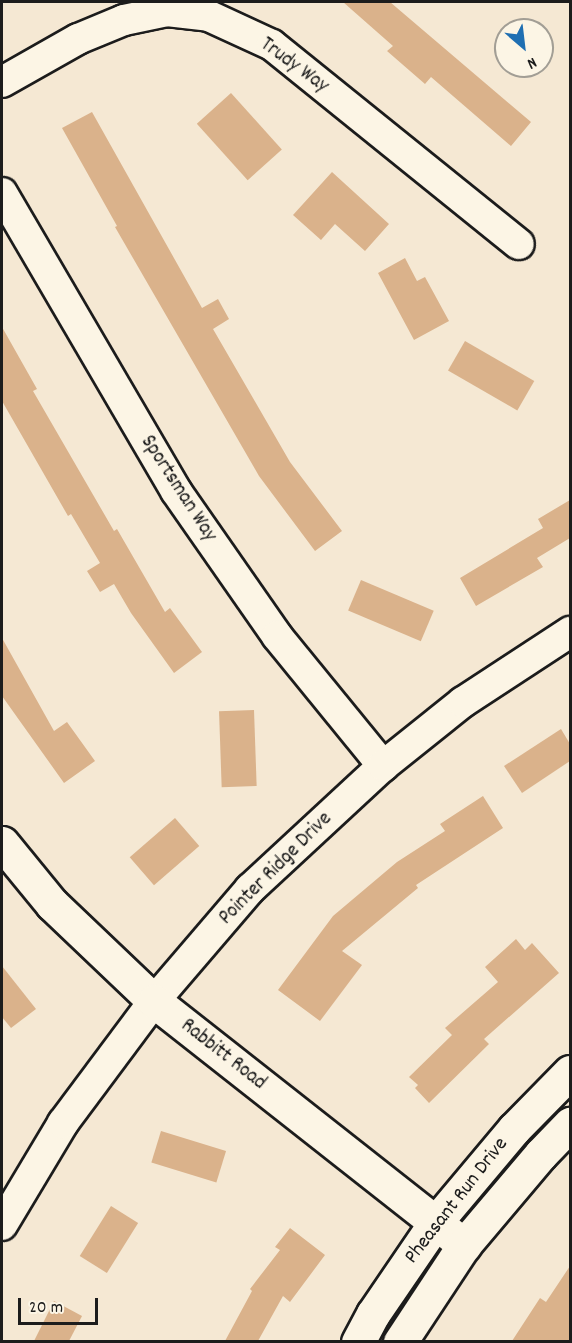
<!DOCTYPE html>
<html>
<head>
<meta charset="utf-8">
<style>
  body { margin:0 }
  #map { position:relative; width:572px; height:1343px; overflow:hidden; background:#f5e8d3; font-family:Dekko,sans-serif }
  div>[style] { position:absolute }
  .building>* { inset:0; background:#dab28b; transform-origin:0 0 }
  .roads { filter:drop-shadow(2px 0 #1c1c1c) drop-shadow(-2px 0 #1c1c1c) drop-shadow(0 2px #1c1c1c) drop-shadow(0 -2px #1c1c1c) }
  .minor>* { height:30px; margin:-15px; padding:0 15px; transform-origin:15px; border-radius:15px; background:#fcf5e5 }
  .tertiary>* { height:33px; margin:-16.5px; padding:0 16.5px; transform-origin:16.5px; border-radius:16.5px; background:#fcf5e5 }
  span { translate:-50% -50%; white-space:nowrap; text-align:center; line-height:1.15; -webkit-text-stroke:6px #fcf5e5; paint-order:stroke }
  .street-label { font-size:21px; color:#1c1c1c }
  .frame { position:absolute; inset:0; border:3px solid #1c1c1c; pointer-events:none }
  .north { position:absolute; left:494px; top:18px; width:60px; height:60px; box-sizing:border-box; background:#fcf5e5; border:2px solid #a29e95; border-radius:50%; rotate:152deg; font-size:16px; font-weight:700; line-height:24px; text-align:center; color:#1c1c1c }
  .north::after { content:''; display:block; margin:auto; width:21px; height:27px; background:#1f6fb2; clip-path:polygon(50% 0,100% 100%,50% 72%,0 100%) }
  .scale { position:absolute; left:18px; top:1298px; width:80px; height:27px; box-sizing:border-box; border:3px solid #1c1c1c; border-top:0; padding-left:8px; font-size:18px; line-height:21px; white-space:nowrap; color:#1c1c1c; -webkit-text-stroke:4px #fcf5e5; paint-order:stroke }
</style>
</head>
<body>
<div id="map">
  <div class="building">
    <div style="clip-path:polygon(343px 2px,390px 2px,531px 122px,511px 146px,431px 77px,425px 84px,387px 51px,393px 46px)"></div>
    <div style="left:231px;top:93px;width:76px;height:46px;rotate:48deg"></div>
    <div style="clip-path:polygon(92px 112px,202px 308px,218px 299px,229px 319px,213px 329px,290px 462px,342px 531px,315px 551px,259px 476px,115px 227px,117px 226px,62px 128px)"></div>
    <div style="clip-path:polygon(332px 172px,389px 224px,365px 251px,335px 224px,321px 240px,293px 215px)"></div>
    <div style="clip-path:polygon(405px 258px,417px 281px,425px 277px,449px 321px,414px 340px,378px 273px)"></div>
    <div style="clip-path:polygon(2px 327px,37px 389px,33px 391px,114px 531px,117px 529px,165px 612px,170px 608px,202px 652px,174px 673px,131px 613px,114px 584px,100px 592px,87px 571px,100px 563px,71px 514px,68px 516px,2px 401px)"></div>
    <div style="left:465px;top:341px;width:80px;height:34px;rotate:30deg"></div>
    <div style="clip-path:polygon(570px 500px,570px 538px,537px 558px,543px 567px,476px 606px,460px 578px,543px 528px,538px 519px)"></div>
    <div style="left:361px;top:580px;width:79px;height:33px;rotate:23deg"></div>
    <div style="clip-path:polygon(2px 638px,54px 731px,67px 722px,95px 761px,64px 783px,2px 696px)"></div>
    <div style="left:254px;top:710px;width:76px;height:35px;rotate:88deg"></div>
    <div style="clip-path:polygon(561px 729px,570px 744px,570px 761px,522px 793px,504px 766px)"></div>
    <div style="clip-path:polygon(483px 796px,503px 828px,416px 885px,418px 888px,342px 951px,362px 965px,320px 1021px,278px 990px,333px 916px,397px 862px,445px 831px,440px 824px)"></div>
    <div style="left:175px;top:818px;width:37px;height:60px;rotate:49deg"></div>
    <div style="clip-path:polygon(516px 939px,525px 950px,532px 943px,559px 973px,484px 1039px,489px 1044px,429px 1103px,415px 1088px,418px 1085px,409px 1077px,452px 1035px,445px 1028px,498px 982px,485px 967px)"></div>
    <div style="clip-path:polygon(2px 966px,36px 1009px,11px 1028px,2px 1017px)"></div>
    <div style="left:161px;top:1131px;width:68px;height:33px;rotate:17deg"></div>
    <div style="left:111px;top:1206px;width:32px;height:59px;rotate:32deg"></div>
    <div style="clip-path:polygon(290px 1228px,325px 1255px,290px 1302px,283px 1296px,258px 1341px,225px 1341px,252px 1291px,250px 1289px,280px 1250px,275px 1247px)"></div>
    <div style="clip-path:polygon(570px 1266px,570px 1341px,512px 1341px,540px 1298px,546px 1302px)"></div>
    <div style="clip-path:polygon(54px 1301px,82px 1316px,69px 1341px,34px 1341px)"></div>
  </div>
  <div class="roads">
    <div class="minor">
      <div style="left:2px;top:82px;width:87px;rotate:-29.5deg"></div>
      <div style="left:78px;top:39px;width:50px;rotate:-22.4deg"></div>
      <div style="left:124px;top:20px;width:44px;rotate:-11.8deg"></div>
      <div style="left:167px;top:11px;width:42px;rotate:6.8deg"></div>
      <div style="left:209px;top:16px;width:69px;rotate:24.7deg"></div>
      <div style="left:272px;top:45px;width:317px;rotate:38.9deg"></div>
      <div style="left:2px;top:193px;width:345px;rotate:59.7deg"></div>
      <div style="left:176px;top:491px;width:177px;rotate:55.1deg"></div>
      <div style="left:277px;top:636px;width:168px;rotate:50.8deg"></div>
      <div style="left:2px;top:1225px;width:119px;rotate:-59.1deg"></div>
      <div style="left:63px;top:1123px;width:152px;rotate:-53.3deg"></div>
      <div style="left:154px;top:1001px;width:148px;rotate:-49.4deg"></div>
      <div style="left:250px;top:889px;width:181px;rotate:-42.8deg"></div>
      <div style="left:383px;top:766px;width:102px;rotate:-38.7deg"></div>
      <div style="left:463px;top:702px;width:128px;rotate:-33.2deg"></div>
    </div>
    <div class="tertiary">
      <div style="left:2px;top:843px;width:79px;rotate:50.7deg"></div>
      <div style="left:52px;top:904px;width:141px;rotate:43.6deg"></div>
      <div style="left:154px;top:1001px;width:395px;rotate:38.2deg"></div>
      <div style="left:358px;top:1342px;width:32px;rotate:-62deg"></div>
      <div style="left:373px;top:1314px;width:110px;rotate:-55.7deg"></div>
      <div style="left:435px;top:1223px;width:123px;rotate:-50deg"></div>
      <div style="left:514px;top:1129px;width:80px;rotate:-45.5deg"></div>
      <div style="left:400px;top:1342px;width:116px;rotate:-56.6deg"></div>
      <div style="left:464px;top:1245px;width:119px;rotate:-49.8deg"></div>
      <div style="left:541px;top:1154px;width:42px;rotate:-46deg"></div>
    </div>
  </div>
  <div class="street-label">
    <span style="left:294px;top:66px;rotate:36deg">Trudy Way</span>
    <span style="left:178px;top:489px;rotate:57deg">Sportsman Way</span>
    <span style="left:276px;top:869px;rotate:-45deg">Pointer Ridge Drive</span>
    <span style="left:223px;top:1055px;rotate:38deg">Rabbitt Road</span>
    <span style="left:457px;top:1201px;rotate:-52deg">Pheasant Run Drive</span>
  </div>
  <div class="frame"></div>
  <div class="north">N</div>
  <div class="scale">20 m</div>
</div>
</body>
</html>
